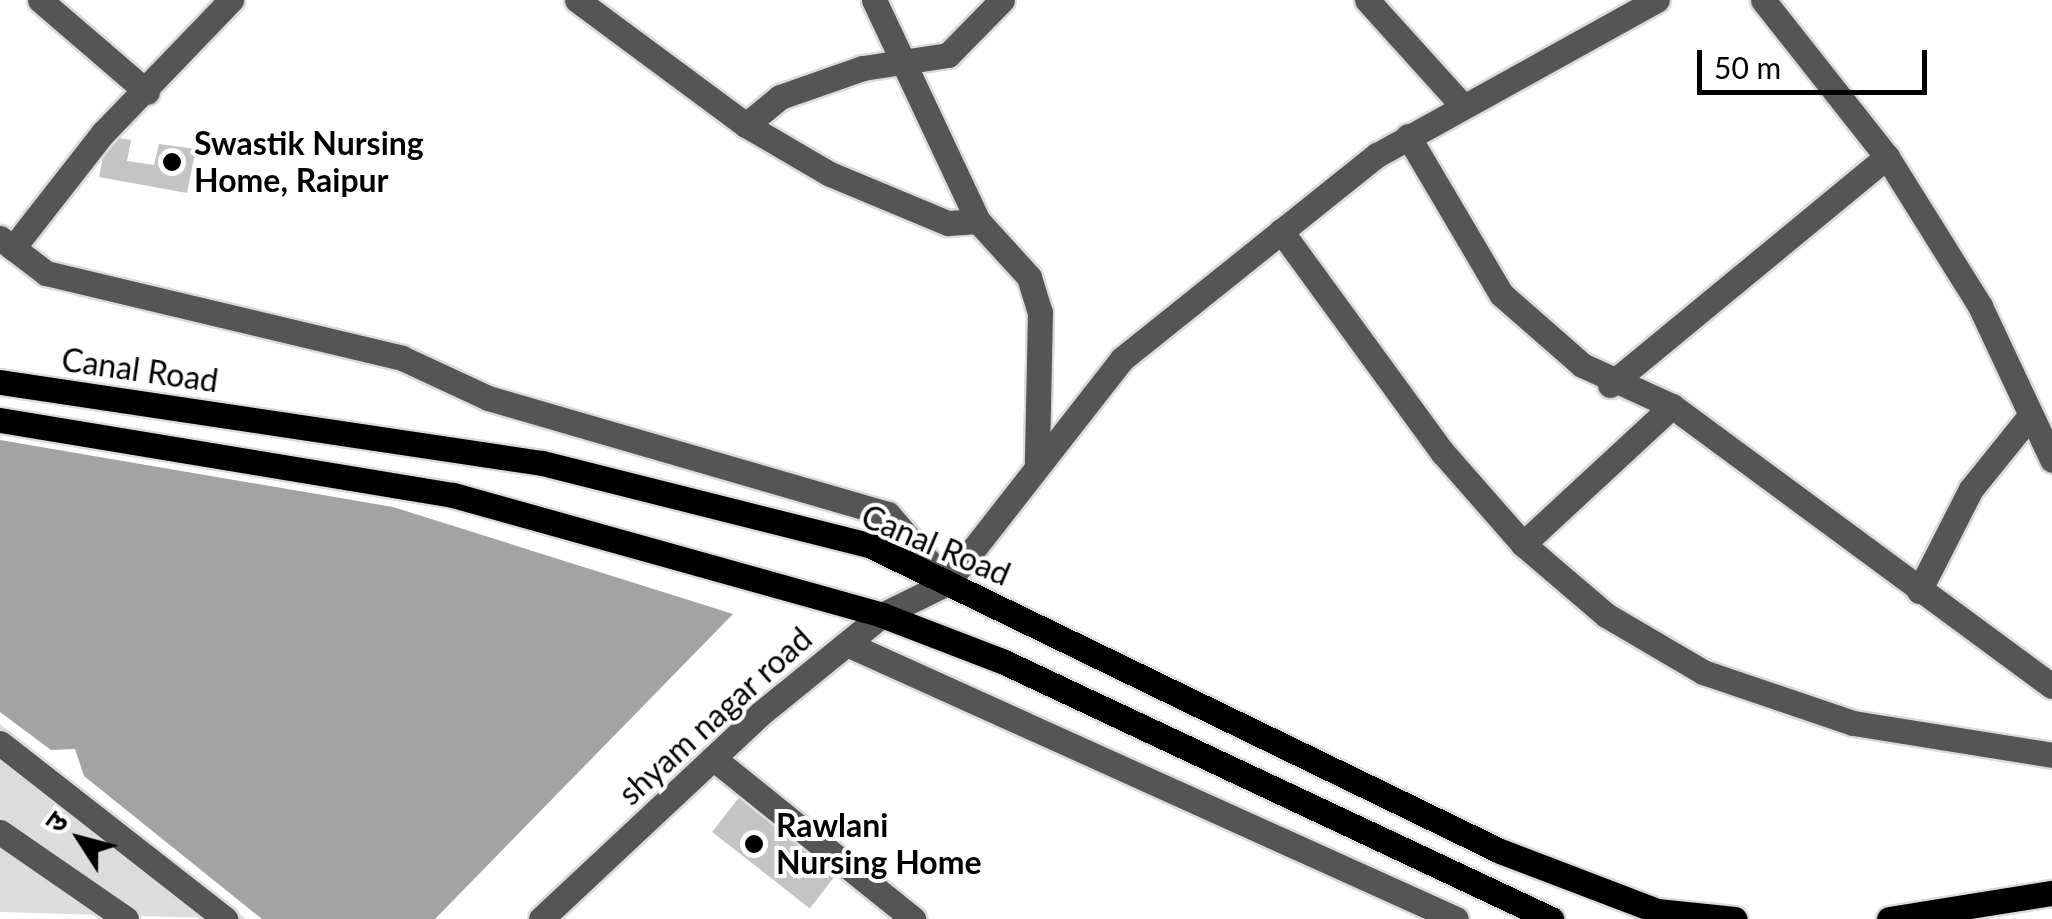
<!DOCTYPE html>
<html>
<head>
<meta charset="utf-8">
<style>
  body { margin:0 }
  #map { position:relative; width:2052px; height:919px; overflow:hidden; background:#fff; font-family:Lato,"Noto Sans Devanagari",sans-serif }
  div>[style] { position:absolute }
  .green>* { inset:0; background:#dcdcdc }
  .water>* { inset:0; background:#a3a3a3 }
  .building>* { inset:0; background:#c4c4c4; transform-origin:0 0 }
  .roads { filter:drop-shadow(2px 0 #dbdbdb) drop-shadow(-2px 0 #dbdbdb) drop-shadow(0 2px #dbdbdb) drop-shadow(0 -2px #dbdbdb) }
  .minor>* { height:25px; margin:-12.5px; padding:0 12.5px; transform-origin:12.5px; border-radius:12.5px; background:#555 }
  .major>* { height:25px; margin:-12.5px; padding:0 12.5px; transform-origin:12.5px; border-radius:12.5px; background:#000 }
  .dots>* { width:28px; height:28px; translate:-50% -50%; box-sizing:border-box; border:5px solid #fff; border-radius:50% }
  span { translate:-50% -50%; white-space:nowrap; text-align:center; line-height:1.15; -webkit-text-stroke:8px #fff; paint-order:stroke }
  .poi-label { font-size:32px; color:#000; font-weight:700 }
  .left { translate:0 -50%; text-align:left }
  .street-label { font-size:32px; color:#000 }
  .north { position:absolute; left:30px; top:789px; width:100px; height:100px; -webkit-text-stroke:8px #fff; paint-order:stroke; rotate:306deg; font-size:28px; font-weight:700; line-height:40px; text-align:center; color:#000 }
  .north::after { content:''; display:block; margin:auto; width:35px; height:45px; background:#000; clip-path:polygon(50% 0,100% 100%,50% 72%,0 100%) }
  .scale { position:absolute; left:1697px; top:50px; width:230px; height:45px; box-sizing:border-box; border:5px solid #000; border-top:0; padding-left:12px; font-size:30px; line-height:35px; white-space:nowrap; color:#000; -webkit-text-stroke:8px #fff; paint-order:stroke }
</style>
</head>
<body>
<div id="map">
  <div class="green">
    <div style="clip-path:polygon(0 724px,246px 919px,0 912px)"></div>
  </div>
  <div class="water">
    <div style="clip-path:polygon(0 440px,393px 507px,733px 614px,435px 919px,262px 919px,84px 776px,75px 749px,51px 750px,0 712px)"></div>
  </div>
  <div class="building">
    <div style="clip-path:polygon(107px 136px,131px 140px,127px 161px,154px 165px,159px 144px,196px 149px,187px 193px,99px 177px)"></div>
    <div style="left:741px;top:795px;width:124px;height:47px;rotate:38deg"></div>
  </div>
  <div class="roads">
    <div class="minor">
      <div style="left:40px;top:0;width:141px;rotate:40.7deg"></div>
      <div style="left:577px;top:0;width:210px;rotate:36.5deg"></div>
      <div style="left:746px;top:125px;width:97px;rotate:30.3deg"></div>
      <div style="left:830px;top:174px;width:128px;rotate:22.6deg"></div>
      <div style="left:948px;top:223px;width:30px;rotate:-4deg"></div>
      <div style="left:874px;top:0;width:244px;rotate:64.8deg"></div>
      <div style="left:978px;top:221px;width:76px;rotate:47.7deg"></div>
      <div style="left:1029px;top:277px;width:37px;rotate:73deg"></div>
      <div style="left:1040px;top:312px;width:149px;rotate:91.2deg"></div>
      <div style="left:1367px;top:0;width:139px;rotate:47.9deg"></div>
      <div style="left:1763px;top:0;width:200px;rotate:51.7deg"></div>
      <div style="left:1887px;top:157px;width:176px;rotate:58deg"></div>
      <div style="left:1980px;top:306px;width:170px;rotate:64.9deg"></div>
      <div style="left:746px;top:125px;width:44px;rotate:-39.5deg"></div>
      <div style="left:780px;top:97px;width:88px;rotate:-19.3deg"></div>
      <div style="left:863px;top:68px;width:86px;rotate:-8.7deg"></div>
      <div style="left:948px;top:55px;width:77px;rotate:-45.5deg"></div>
      <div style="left:1408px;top:136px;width:183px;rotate:59.5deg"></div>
      <div style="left:1501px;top:294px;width:108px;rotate:41.2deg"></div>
      <div style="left:1582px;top:365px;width:99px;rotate:24.5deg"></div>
      <div style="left:1672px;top:406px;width:472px;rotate:36.4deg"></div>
      <div style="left:1281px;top:231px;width:275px;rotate:53.9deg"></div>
      <div style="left:1443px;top:453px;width:121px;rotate:48.7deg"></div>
      <div style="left:1523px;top:544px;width:109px;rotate:40.5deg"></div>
      <div style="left:1606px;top:615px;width:113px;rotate:30.4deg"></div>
      <div style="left:1703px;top:672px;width:158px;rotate:18.8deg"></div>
      <div style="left:1853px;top:723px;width:202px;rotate:9.1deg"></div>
      <div style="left:0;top:238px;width:58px;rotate:37.3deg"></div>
      <div style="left:46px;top:273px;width:366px;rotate:13.4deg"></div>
      <div style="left:402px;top:358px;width:95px;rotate:24.9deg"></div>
      <div style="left:488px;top:398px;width:416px;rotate:16.2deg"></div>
      <div style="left:888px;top:514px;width:91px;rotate:49.5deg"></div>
      <div style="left:13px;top:248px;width:146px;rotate:-52deg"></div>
      <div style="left:103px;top:133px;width:185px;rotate:-46.1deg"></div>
      <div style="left:1610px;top:385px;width:359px;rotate:-39.5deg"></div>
      <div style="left:1523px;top:544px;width:203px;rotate:-42.8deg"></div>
      <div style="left:1919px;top:591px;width:114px;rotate:-63deg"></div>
      <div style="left:1971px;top:489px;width:94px;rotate:-51.1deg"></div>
      <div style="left:847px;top:644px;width:668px;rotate:24.3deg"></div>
      <div style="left:0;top:743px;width:286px;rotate:38deg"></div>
      <div style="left:713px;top:758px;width:257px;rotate:38.8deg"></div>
      <div style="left:0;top:832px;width:153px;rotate:34.6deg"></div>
      <div style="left:541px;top:919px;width:300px;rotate:-43.1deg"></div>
      <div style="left:760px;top:714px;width:157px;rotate:-39.1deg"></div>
      <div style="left:882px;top:615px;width:72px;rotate:-26.2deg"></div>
      <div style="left:947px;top:583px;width:284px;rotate:-52deg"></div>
      <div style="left:1122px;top:359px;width:327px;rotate:-38.7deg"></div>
      <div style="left:1377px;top:155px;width:320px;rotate:-29deg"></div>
    </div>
    <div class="major">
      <div style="left:0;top:382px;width:548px;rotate:8.5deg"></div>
      <div style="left:542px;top:463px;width:337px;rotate:14.1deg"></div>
      <div style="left:869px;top:545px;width:701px;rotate:25.87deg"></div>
      <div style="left:1500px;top:851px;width:168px;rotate:20.9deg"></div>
      <div style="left:1657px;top:911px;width:78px;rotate:5.9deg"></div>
      <div style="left:0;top:420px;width:459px;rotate:9.4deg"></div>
      <div style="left:453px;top:495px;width:445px;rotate:15.6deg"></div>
      <div style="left:882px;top:615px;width:129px;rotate:21deg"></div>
      <div style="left:1002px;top:661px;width:607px;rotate:25.17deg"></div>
      <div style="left:1889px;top:919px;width:165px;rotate:-9.1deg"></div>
    </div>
  </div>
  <div class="dots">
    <div style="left:172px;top:162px;background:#000"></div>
    <div style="left:754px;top:844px;background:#000"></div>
  </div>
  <div class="poi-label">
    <span class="left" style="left:194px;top:162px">Swastik Nursing<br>Home, Raipur</span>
    <span class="left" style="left:776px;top:844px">Rawlani<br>Nursing Home</span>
  </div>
  <div class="street-label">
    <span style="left:140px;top:370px;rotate:8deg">Canal Road</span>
    <span style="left:936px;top:545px;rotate:23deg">Canal Road</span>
    <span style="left:715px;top:716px;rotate:-42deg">shyam nagar road</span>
  </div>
  <div class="north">उ</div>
  <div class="scale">50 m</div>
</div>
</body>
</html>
